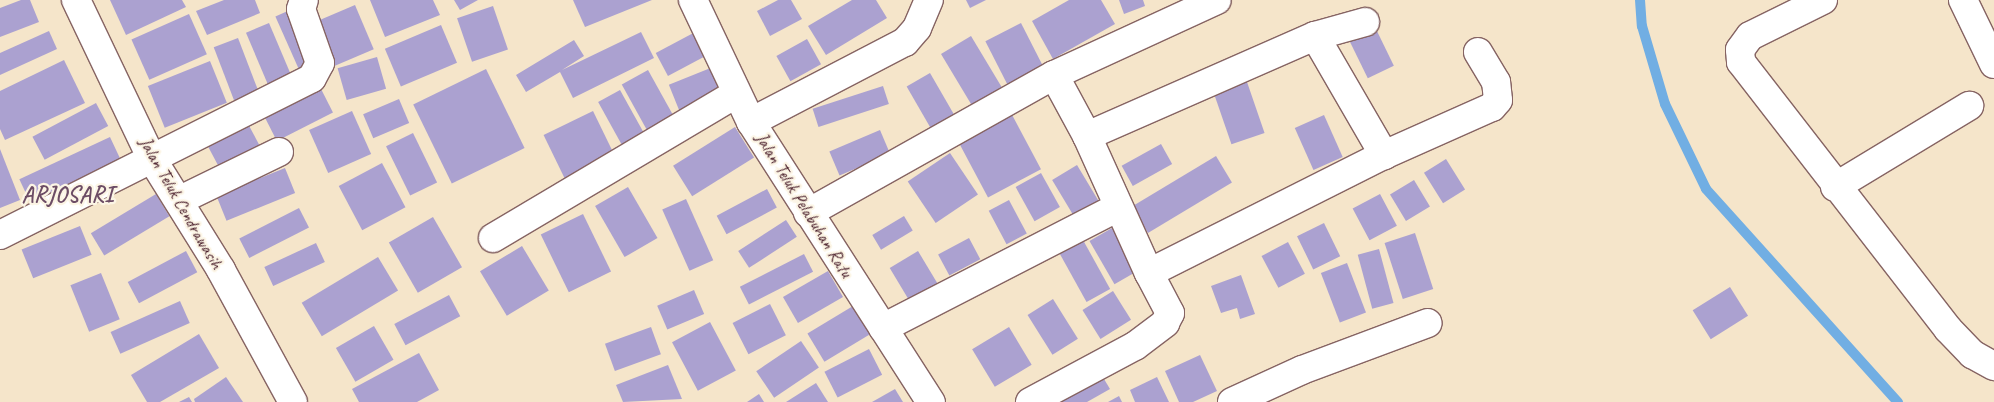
<!DOCTYPE html>
<html>
<head>
<meta charset="utf-8">
<style>
  body { margin:0 }
  #map { position:relative; width:1994px; height:402px; overflow:hidden; background:#f5e5ca; font-family:Caveat,sans-serif }
  div>[style] { position:absolute }
  .stream>* { height:10px; margin:-5px; padding:0 5px; transform-origin:5px; border-radius:5px; background:#71aee3 }
  .building>* { inset:0; background:#aba1d0; transform-origin:0 0 }
  .roads { filter:drop-shadow(1px 0 #866463) drop-shadow(-1px 0 #866463) drop-shadow(0 1px #866463) drop-shadow(0 -1px #866463) }
  .minor>* { height:28px; margin:-14px; padding:0 14px; transform-origin:14px; border-radius:14px; background:#fff }
  span { translate:-50% -50%; white-space:nowrap; text-align:center; line-height:1.15; -webkit-text-stroke:4.5px #fcf5e5; paint-order:stroke }
  .street-label { font-size:18px; color:#4a1f2b }
  .district-label { font-size:22px; color:#6c4c65; font-weight:700; letter-spacing:1px }
</style>
</head>
<body>
<div id="map">
  <div class="stream">
    <div style="left:1640px;top:0;width:26px;rotate:86deg"></div>
    <div style="left:1642px;top:26px;width:81px;rotate:73.6deg"></div>
    <div style="left:1665px;top:104px;width:94px;rotate:64.2deg"></div>
    <div style="left:1706px;top:189px;width:287px;rotate:48deg"></div>
  </div>
  <div class="building">
    <div style="clip-path:polygon(21px 0,30px 0,39px 22px,0 37px,0 8px)"></div>
    <div style="clip-path:polygon(110px 0,182px 0,186px 7px,126px 35px)"></div>
    <div style="clip-path:polygon(224px 0,255px 0,260px 13px,207px 35px,196px 11px)"></div>
    <div style="clip-path:polygon(370px 0,433px 0,440px 15px,385px 37px)"></div>
    <div style="clip-path:polygon(454px 0,478px 0,460px 10px)"></div>
    <div style="clip-path:polygon(573px 0,652px 0,585px 27px)"></div>
    <div style="clip-path:polygon(778px 0,791px 0,802px 19px,770px 36px,757px 11px)"></div>
    <div style="clip-path:polygon(852px 0,876px 0,887px 18px,826px 55px,808px 26px)"></div>
    <div style="clip-path:polygon(966px 0,986px 0,970px 8px)"></div>
    <div style="clip-path:polygon(1069px 0,1101px 0,1115px 24px,1053px 59px,1032px 21px)"></div>
    <div style="clip-path:polygon(1119px 0,1143px 0,1145px 6px,1124px 14px)"></div>
    <div style="left:355px;top:5px;width:48px;height:44px;rotate:67deg"></div>
    <div style="left:493px;top:6px;width:46px;height:38px;rotate:71deg"></div>
    <div style="left:290px;top:10px;width:64px;height:16px;rotate:66deg"></div>
    <div style="left:189px;top:14px;width:44px;height:63px;rotate:66deg"></div>
    <div style="left:269px;top:23px;width:64px;height:25px;rotate:67deg"></div>
    <div style="left:1021px;top:23px;width:48px;height:40px;rotate:63deg"></div>
    <div style="left:441px;top:25px;width:41px;height:61px;rotate:67deg"></div>
    <div style="left:1375px;top:27px;width:43px;height:29px;rotate:64deg"></div>
    <div style="left:699px;top:30px;width:26px;height:49px;rotate:62deg"></div>
    <div style="clip-path:polygon(49px 31px,57px 49px,0 75px,0 53px)"></div>
    <div style="clip-path:polygon(641px 32px,654px 58px,573px 98px,560px 72px,526px 92px,516px 75px,574px 40px,584px 56px,562px 70px)"></div>
    <div style="left:971px;top:36px;width:63px;height:35px;rotate:59deg"></div>
    <div style="left:238px;top:38px;width:66px;height:26px;rotate:69deg"></div>
    <div style="left:807px;top:39px;width:29px;height:35px;rotate:61deg"></div>
    <div style="left:377px;top:57px;width:33px;height:41px;rotate:74deg"></div>
    <div style="clip-path:polygon(64px 60px,85px 103px,5px 140px,0 129px,0 91px)"></div>
    <div style="left:210px;top:61px;width:45px;height:67px;rotate:68deg"></div>
    <div style="left:718px;top:65px;width:32px;height:53px;rotate:68deg"></div>
    <div style="left:486px;top:69px;width:88px;height:81px;rotate:64deg"></div>
    <div style="left:648px;top:70px;width:55px;height:30px;rotate:61deg"></div>
    <div style="left:930px;top:73px;width:48px;height:27px;rotate:60deg"></div>
    <div style="left:1246px;top:79px;width:57px;height:35px;rotate:71deg"></div>
    <div style="left:318px;top:83px;width:33px;height:63px;rotate:63deg"></div>
    <div style="left:883px;top:86px;width:19px;height:74px;rotate:72deg"></div>
    <div style="left:620px;top:90px;width:57px;height:25px;rotate:61deg"></div>
    <div style="left:399px;top:99px;width:26px;height:39px;rotate:67deg"></div>
    <div style="left:96px;top:103px;width:26px;height:72px;rotate:62deg"></div>
    <div style="left:352px;top:111px;width:47px;height:47px;rotate:66deg"></div>
    <div style="left:593px;top:111px;width:53px;height:55px;rotate:64deg"></div>
    <div style="left:1010px;top:111px;width:66px;height:60px;rotate:62deg"></div>
    <div style="left:1324px;top:115px;width:46px;height:32px;rotate:66deg"></div>
    <div style="left:246px;top:120px;width:32px;height:46px;rotate:62deg"></div>
    <div style="left:735px;top:127px;width:36px;height:73px;rotate:58deg"></div>
    <div style="left:880px;top:130px;width:26px;height:55px;rotate:67deg"></div>
    <div style="left:413px;top:133px;width:55px;height:30px;rotate:64deg"></div>
    <div style="left:110px;top:137px;width:31px;height:100px;rotate:65deg"></div>
    <div style="left:1161px;top:144px;width:23px;height:45px;rotate:61deg"></div>
    <div style="clip-path:polygon(0 149px,20px 200px,0 208px)"></div>
    <div style="left:950px;top:153px;width:50px;height:51px;rotate:56deg"></div>
    <div style="left:1216px;top:156px;width:31px;height:98px;rotate:59deg"></div>
    <div style="left:1446px;top:159px;width:36px;height:26px;rotate:58deg"></div>
    <div style="left:382px;top:163px;width:50px;height:49px;rotate:62deg"></div>
    <div style="left:1077px;top:165px;width:49px;height:29px;rotate:59deg"></div>
    <div style="left:285px;top:168px;width:27px;height:74px;rotate:68deg"></div>
    <div style="left:1041px;top:173px;width:39px;height:29px;rotate:61deg"></div>
    <div style="left:1414px;top:180px;width:31px;height:28px;rotate:59deg"></div>
    <div style="left:628px;top:187px;width:59px;height:38px;rotate:60deg"></div>
    <div style="left:767px;top:189px;width:21px;height:57px;rotate:62deg"></div>
    <div style="left:156px;top:194px;width:26px;height:76px;rotate:59deg"></div>
    <div style="left:1380px;top:194px;width:36px;height:31px;rotate:62deg"></div>
    <div style="left:686px;top:199px;width:67px;height:26px;rotate:66deg"></div>
    <div style="left:1009px;top:200px;width:38px;height:23px;rotate:62deg"></div>
    <div style="left:299px;top:208px;width:22px;height:67px;rotate:63deg"></div>
    <div style="left:583px;top:214px;width:64px;height:47px;rotate:64deg"></div>
    <div style="left:904px;top:216px;width:17px;height:37px;rotate:59deg"></div>
    <div style="left:433px;top:217px;width:58px;height:51px;rotate:60deg"></div>
    <div style="left:786px;top:220px;width:20px;height:57px;rotate:57deg"></div>
    <div style="left:1324px;top:223px;width:37px;height:30px;rotate:64deg"></div>
    <div style="left:80px;top:226px;width:31px;height:63px;rotate:68deg"></div>
    <div style="left:1112px;top:228px;width:50px;height:26px;rotate:60deg"></div>
    <div style="left:1415px;top:233px;width:59px;height:32px;rotate:72deg"></div>
    <div style="left:969px;top:238px;width:24px;height:35px;rotate:62deg"></div>
    <div style="left:1083px;top:240px;width:56px;height:27px;rotate:61deg"></div>
    <div style="left:1288px;top:242px;width:36px;height:30px;rotate:62deg"></div>
    <div style="left:316px;top:243px;width:21px;height:57px;rotate:65deg"></div>
    <div style="left:522px;top:246px;width:52px;height:49px;rotate:59deg"></div>
    <div style="left:1379px;top:249px;width:56px;height:22px;rotate:75deg"></div>
    <div style="left:186px;top:251px;width:24px;height:66px;rotate:62deg"></div>
    <div style="left:918px;top:251px;width:44px;height:33px;rotate:59deg"></div>
    <div style="left:804px;top:254px;width:20px;height:72px;rotate:63deg"></div>
    <div style="left:378px;top:257px;width:39px;height:89px;rotate:59deg"></div>
    <div style="left:1347px;top:263px;width:53px;height:28px;rotate:69deg"></div>
    <div style="left:828px;top:271px;width:30px;height:52px;rotate:60deg"></div>
    <div style="left:101px;top:273px;width:50px;height:33px;rotate:68deg"></div>
    <div style="clip-path:polygon(1241px 275px,1255px 314px,1240px 319px,1237px 308px,1221px 313px,1211px 286px)"></div>
    <div style="left:1730px;top:287px;width:34px;height:44px;rotate:58deg"></div>
    <div style="left:694px;top:290px;width:26px;height:40px;rotate:67deg"></div>
    <div style="left:1113px;top:291px;width:34px;height:36px;rotate:58deg"></div>
    <div style="left:449px;top:295px;width:24px;height:62px;rotate:62deg"></div>
    <div style="left:1053px;top:299px;width:47px;height:30px;rotate:58deg"></div>
    <div style="left:180px;top:301px;width:24px;height:76px;rotate:66deg"></div>
    <div style="left:858px;top:303px;width:33px;height:59px;rotate:59deg"></div>
    <div style="left:770px;top:304px;width:35px;height:42px;rotate:63deg"></div>
    <div style="left:710px;top:322px;width:55px;height:43px;rotate:62deg"></div>
    <div style="left:374px;top:326px;width:39px;height:44px;rotate:60deg"></div>
    <div style="left:651px;top:327px;width:29px;height:49px;rotate:70deg"></div>
    <div style="left:1009px;top:327px;width:44px;height:43px;rotate:59deg"></div>
    <div style="clip-path:polygon(199px 334px,219px 368px,160px 402px,147px 402px,131px 375px)"></div>
    <div style="left:801px;top:341px;width:32px;height:54px;rotate:56deg"></div>
    <div style="left:869px;top:349px;width:29px;height:50px;rotate:63deg"></div>
    <div style="clip-path:polygon(419px 353px,439px 390px,417px 402px,359px 402px,352px 389px)"></div>
    <div style="clip-path:polygon(1200px 355px,1217px 391px,1193px 402px,1179px 402px,1165px 371px)"></div>
    <div style="clip-path:polygon(668px 365px,682px 399px,623px 402px,616px 385px)"></div>
    <div style="clip-path:polygon(1098px 369px,1110px 389px,1087px 402px,1062px 402px,1056px 392px)"></div>
    <div style="clip-path:polygon(226px 377px,243px 402px,195px 402px,194px 399px)"></div>
    <div style="clip-path:polygon(1157px 377px,1169px 402px,1135px 402px,1130px 390px)"></div>
    <div style="clip-path:polygon(816px 383px,828px 402px,786px 402px)"></div>
    <div style="clip-path:polygon(895px 389px,903px 402px,872px 402px)"></div>
    <div style="clip-path:polygon(759px 394px,764px 402px,747px 402px)"></div>
    <div style="clip-path:polygon(1119px 396px,1122px 402px,1108px 402px)"></div>
    <div style="clip-path:polygon(189px 397px,192px 402px,179px 402px)"></div>
  </div>
  <div class="roads">
    <div class="minor">
      <div style="left:76px;top:0;width:176px;rotate:64.5deg"></div>
      <div style="left:152px;top:159px;width:131px;rotate:58.1deg"></div>
      <div style="left:221px;top:270px;width:150px;rotate:61.4deg"></div>
      <div style="left:693px;top:0;width:135px;rotate:64.6deg"></div>
      <div style="left:751px;top:122px;width:333px;rotate:57.3deg"></div>
      <div style="left:1823px;top:0;width:81px;rotate:153.7deg"></div>
      <div style="left:1750px;top:36px;width:17px;rotate:126deg"></div>
      <div style="left:1740px;top:50px;width:12px;rotate:85deg"></div>
      <div style="left:1741px;top:62px;width:338px;rotate:52.2deg"></div>
      <div style="left:1948px;top:329px;width:35px;rotate:46deg"></div>
      <div style="left:1972px;top:354px;width:25px;rotate:29deg"></div>
      <div style="left:1963px;top:0;width:71px;rotate:64.2deg"></div>
      <div style="left:1315px;top:36px;width:52px;rotate:-15.6deg"></div>
      <div style="left:1054px;top:75px;width:69px;rotate:61.6deg"></div>
      <div style="left:1087px;top:136px;width:150px;rotate:65.7deg"></div>
      <div style="left:751px;top:122px;width:174px;rotate:-27.5deg"></div>
      <div style="left:905px;top:42px;width:18px;rotate:-49deg"></div>
      <div style="left:917px;top:28px;width:30px;rotate:-67deg"></div>
      <div style="left:1087px;top:136px;width:249px;rotate:-23.7deg"></div>
      <div style="left:1315px;top:36px;width:138px;rotate:59.9deg"></div>
      <div style="left:1835px;top:187px;width:157px;rotate:-31.2deg"></div>
      <div style="left:180px;top:200px;width:110px;rotate:-25.9deg"></div>
      <div style="left:808px;top:213px;width:282px;rotate:-29.3deg"></div>
      <div style="left:1054px;top:75px;width:179px;rotate:-24.7deg"></div>
      <div style="left:0;top:235px;width:349px;rotate:-26.7deg"></div>
      <div style="left:312px;top:78px;width:17px;rotate:-62deg"></div>
      <div style="left:320px;top:63px;width:57px;rotate:-109.4deg"></div>
      <div style="left:301px;top:9px;width:9px;rotate:-72deg"></div>
      <div style="left:493px;top:238px;width:282px;rotate:-30.7deg"></div>
      <div style="left:883px;top:328px;width:264px;rotate:-27.2deg"></div>
      <div style="left:1030px;top:402px;width:119px;rotate:-28.1deg"></div>
      <div style="left:1135px;top:346px;width:38px;rotate:-37deg"></div>
      <div style="left:1165px;top:323px;width:11px;rotate:-63deg"></div>
      <div style="left:1170px;top:313px;width:45px;rotate:-117.7deg"></div>
      <div style="left:1149px;top:273px;width:263px;rotate:-26.7deg"></div>
      <div style="left:1384px;top:155px;width:118px;rotate:-24deg"></div>
      <div style="left:1492px;top:107px;width:9px;rotate:-49deg"></div>
      <div style="left:1498px;top:100px;width:18px;rotate:-96deg"></div>
      <div style="left:1496px;top:82px;width:35px;rotate:-121deg"></div>
      <div style="left:1232px;top:402px;width:77px;rotate:-24.6deg"></div>
      <div style="left:1302px;top:370px;width:134px;rotate:-20.5deg"></div>
    </div>
  </div>
  <div class="street-label">
    <span style="left:181px;top:203px;rotate:60deg">Jalan Teluk Cendrawasih</span>
    <span style="left:804px;top:205px;rotate:58deg">Jalan Teluk Pelabuhan Ratu</span>
  </div>
  <div class="district-label">
    <span style="left:68px;top:196px">ARJOSARI</span>
  </div>
</div>
</body>
</html>
